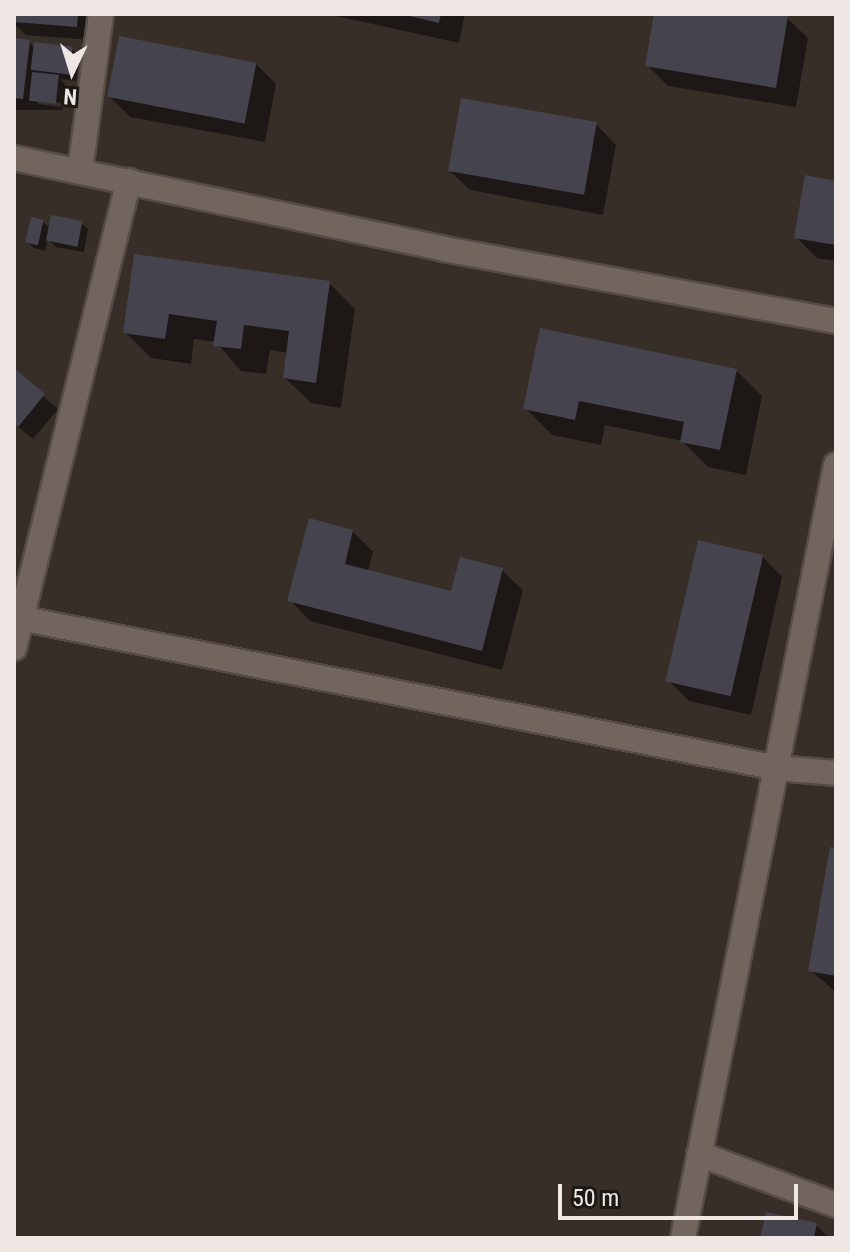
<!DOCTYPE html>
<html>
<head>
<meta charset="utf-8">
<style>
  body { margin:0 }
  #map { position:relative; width:850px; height:1252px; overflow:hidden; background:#382e28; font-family:"Roboto Condensed",sans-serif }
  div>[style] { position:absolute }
  .shadow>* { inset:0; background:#0007 }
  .building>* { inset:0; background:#45434e; transform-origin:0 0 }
  .roads { filter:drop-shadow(2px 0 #554c47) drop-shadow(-2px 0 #554c47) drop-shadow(0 2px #554c47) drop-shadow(0 -2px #554c47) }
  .minor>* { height:24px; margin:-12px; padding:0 12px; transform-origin:12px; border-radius:12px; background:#71655d }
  span { translate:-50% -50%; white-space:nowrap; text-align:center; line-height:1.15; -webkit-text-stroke:6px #1c1814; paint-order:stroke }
  .frame { position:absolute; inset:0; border:16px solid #eee7e3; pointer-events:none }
  .north { position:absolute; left:32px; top:32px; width:80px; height:80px; -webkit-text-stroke:6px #1c1814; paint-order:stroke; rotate:184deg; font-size:22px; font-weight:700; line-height:32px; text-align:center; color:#eee7e3 }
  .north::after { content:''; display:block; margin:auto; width:28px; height:36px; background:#eee7e3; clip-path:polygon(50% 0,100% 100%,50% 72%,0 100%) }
  .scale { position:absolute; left:558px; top:1184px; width:240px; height:36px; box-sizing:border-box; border:4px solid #eee7e3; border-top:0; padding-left:10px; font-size:24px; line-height:28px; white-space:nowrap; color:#eee7e3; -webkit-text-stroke:6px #1c1814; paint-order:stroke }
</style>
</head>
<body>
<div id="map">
  <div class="shadow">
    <div style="clip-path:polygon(14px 14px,85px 14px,92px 24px,91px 40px,26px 35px,14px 24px)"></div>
    <div style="clip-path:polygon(327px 14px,465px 14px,459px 43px)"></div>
    <div style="clip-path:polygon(656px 14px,764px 14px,787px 18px,808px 38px,796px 107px,668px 86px,647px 65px)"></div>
    <div style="clip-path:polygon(14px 40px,29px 42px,35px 48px,72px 49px,79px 56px,76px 81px,60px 79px,65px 84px,63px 103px,38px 100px,38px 104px,63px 107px,62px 110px,14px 110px)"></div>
    <div style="clip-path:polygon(256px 64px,276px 84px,265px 142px,130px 117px,109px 96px)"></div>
    <div style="clip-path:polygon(596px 124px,616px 145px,603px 215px,470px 190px,449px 170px)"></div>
    <div style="clip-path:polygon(836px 183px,836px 261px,817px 258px,796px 237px)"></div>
    <div style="clip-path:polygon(43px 222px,51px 229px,81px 223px,88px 229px,84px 252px,56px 247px,48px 239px,45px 251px,34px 248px,27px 242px)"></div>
    <div style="clip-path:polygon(136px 256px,329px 283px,355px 309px,341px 408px,311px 403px,285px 378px,289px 353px,270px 350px,266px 374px,241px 371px,216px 342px,194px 339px,191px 364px,151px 358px,125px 332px)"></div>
    <div style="clip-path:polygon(736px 370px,762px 396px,746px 475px,708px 467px,682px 441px,605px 425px,601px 445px,552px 435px,526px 409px)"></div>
    <div style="clip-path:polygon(14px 371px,58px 409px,33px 439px,14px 424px)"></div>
    <div style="clip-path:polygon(352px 531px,373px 552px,368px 571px,453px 593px,502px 570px,523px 590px,502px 670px,310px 621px,290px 600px)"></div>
    <div style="clip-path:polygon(762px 556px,782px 577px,751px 715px,689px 701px,668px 680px)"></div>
    <div style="clip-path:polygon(836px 850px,836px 992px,810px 970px)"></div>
    <div style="clip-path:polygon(816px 1225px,829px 1238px,762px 1238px)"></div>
  </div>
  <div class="building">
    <div style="clip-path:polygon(14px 14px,78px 14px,77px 27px,14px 22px)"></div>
    <div style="clip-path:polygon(401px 14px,441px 14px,439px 23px)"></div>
    <div style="clip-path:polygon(654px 14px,788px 16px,776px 88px,645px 66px)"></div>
    <div style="left:119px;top:36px;width:140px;height:62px;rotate:11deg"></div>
    <div style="clip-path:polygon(14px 38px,30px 40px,23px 99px,14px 98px)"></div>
    <div style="left:34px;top:42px;width:39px;height:28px;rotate:7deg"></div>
    <div style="left:32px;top:72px;width:27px;height:29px;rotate:6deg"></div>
    <div style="left:461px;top:98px;width:138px;height:74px;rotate:10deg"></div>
    <div style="clip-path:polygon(805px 175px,836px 181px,836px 245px,794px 238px)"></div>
    <div style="left:51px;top:215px;width:32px;height:26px;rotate:11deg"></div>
    <div style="left:31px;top:217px;width:13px;height:26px;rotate:13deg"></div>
    <div style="clip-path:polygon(134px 254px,330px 281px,316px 383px,283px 378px,289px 331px,244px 325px,241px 349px,213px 346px,217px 321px,169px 314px,165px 339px,123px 333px)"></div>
    <div style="clip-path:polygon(540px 328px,737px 369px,720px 450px,680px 442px,684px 422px,579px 401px,575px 420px,523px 409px)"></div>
    <div style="clip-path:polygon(14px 368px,45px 394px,18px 427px,14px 424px)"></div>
    <div style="clip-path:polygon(309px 518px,353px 530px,345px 564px,451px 591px,460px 557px,503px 568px,482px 651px,287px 601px)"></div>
    <div style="left:698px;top:540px;width:67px;height:145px;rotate:13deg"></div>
    <div style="clip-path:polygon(830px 847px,836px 848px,836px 976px,808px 971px)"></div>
    <div style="clip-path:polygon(766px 1212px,817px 1223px,814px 1238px,760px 1238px)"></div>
  </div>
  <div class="roads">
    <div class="minor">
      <div style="left:14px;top:158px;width:440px;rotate:11.9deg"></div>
      <div style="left:444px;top:249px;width:399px;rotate:10.4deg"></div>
      <div style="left:80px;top:171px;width:158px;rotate:-82.4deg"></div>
      <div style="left:14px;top:617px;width:779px;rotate:11.18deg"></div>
      <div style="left:778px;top:768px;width:58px;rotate:4.9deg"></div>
      <div style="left:14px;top:648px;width:481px;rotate:-76.2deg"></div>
      <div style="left:699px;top:1154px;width:146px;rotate:20.4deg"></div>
      <div style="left:683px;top:1238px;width:788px;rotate:-78.8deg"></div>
    </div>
  </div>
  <div class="frame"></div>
  <div class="north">N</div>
  <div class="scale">50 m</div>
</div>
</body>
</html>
